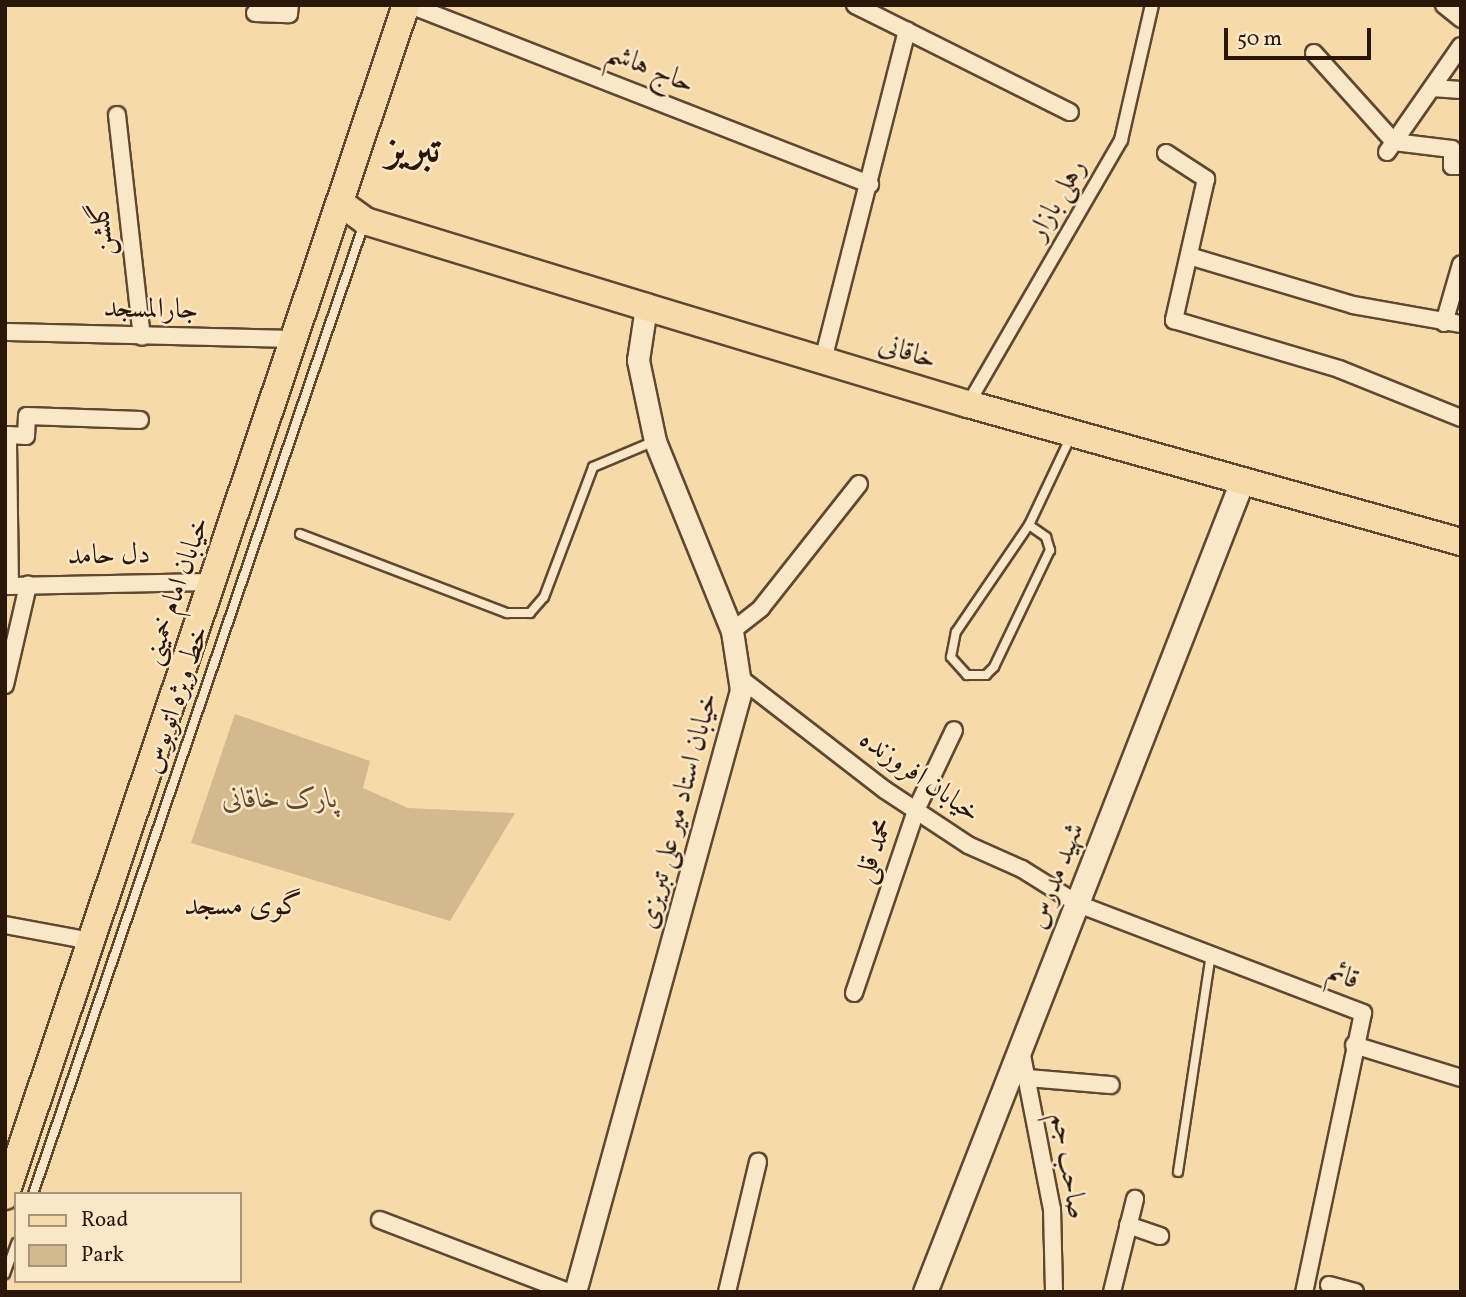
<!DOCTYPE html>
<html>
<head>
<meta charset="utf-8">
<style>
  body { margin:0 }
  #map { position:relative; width:1466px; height:1297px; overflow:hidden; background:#f7daaa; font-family:Vollkorn,Amiri,serif }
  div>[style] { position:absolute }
  .green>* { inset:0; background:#d4b98f }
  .roads { filter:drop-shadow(2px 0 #5e4832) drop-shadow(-2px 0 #5e4832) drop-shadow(0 2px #5e4832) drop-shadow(0 -2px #5e4832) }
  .service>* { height:8px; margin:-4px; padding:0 4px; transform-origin:4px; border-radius:4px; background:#fae7c8 }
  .pedestrian>* { height:12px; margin:-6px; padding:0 6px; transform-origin:6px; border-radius:6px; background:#fae7c8 }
  .minor>* { height:16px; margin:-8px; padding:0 8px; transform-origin:8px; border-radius:8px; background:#fae7c8 }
  .tertiary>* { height:21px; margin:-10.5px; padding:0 10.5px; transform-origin:10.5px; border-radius:10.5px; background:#fae7c8 }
  .secondary>* { height:23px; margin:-11.5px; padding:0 11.5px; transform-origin:11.5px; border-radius:11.5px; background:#fae7c8 }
  .primary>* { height:26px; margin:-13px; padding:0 13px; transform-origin:13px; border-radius:13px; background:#f7daaa }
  span { translate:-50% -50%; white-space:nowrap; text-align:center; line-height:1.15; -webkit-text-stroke:5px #fae7c8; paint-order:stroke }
  .street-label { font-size:28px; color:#2b170a }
  .park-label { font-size:28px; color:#5e4832; font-style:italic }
  .neighbourhood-label { font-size:30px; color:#2b170a }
  .town-label { font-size:42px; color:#2b170a; font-weight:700 }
  .frame { position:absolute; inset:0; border:7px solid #2b170a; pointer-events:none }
  .legend { position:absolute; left:14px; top:1192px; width:228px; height:91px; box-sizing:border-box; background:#fae7c8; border:2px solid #a7947c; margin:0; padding:9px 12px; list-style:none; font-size:21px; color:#2b170a }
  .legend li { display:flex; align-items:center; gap:14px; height:35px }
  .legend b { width:35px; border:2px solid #a7947c }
  .scale { position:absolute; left:1224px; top:28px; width:147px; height:32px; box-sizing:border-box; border:4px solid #2b170a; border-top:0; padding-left:9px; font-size:21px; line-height:24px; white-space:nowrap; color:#2b170a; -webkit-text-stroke:5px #fae7c8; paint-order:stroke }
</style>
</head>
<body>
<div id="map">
  <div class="green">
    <div style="clip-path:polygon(235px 714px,370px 761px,363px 788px,408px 808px,515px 813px,450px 921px,191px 843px)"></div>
  </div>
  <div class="roads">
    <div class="service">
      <div style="left:1029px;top:525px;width:21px;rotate:35deg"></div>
      <div style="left:1046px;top:537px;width:14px;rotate:73deg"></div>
      <div style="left:1050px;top:550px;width:130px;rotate:115.6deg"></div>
      <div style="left:994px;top:667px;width:11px;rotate:135deg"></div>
      <div style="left:986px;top:675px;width:19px;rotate:180deg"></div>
      <div style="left:967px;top:675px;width:24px;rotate:-132deg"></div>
      <div style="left:951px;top:657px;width:25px;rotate:-79deg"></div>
      <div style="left:956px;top:632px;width:130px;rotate:-55.7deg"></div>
      <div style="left:1029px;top:525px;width:98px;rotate:-64.7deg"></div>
      <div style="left:300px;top:534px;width:222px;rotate:20.9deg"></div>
      <div style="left:507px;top:613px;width:23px"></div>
      <div style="left:530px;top:613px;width:21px;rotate:-49deg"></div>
      <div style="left:544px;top:597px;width:139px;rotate:-69.3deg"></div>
      <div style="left:593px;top:467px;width:67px;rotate:-22.8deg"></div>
      <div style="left:1178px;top:1172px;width:219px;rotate:-81.4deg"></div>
      <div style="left:33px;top:1194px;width:1025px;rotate:-71.16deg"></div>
      <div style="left:5px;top:1274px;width:33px;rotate:-70deg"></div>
    </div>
    <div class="pedestrian">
      <div style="left:968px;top:404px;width:305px;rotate:-59.9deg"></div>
      <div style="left:1121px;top:140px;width:139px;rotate:-77.1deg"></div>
    </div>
    <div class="minor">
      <div style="left:410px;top:5px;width:494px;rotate:21.3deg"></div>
      <div style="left:855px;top:5px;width:240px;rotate:26.5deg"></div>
      <div style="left:1444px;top:5px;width:22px;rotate:39deg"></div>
      <div style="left:255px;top:13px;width:34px;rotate:2deg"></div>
      <div style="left:289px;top:14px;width:9px;rotate:-84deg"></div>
      <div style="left:1314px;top:53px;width:120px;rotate:48deg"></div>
      <div style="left:1394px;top:142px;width:58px;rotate:6.9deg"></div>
      <div style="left:1452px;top:149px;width:17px;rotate:90deg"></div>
      <div style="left:1452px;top:166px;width:9px"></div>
      <div style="left:1432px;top:88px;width:29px;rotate:4deg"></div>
      <div style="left:117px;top:115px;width:223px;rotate:83.6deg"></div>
      <div style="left:1387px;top:152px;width:129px;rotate:-55.1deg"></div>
      <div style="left:1166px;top:153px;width:48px;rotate:33deg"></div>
      <div style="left:1206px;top:179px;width:145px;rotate:102.8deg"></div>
      <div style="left:1174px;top:320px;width:172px;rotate:16.5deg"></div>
      <div style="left:1339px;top:369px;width:131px;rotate:21.9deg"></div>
      <div style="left:1189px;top:256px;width:171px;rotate:16.6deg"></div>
      <div style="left:1353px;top:305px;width:110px;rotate:10deg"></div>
      <div style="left:1444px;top:323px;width:61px;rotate:-73.9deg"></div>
      <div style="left:5px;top:332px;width:291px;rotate:1.4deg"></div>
      <div style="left:823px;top:360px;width:340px;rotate:-75.7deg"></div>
      <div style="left:5px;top:586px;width:209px;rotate:-1.1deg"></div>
      <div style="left:10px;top:586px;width:151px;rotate:-90.8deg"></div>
      <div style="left:8px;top:435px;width:18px;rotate:3deg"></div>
      <div style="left:26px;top:436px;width:20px;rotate:-87deg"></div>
      <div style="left:27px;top:416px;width:113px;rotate:2deg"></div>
      <div style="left:732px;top:631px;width:37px;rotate:-38deg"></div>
      <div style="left:761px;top:608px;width:158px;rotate:-51.7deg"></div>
      <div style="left:740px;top:678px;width:183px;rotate:37.7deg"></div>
      <div style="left:885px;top:790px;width:100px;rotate:33.5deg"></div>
      <div style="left:968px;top:845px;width:59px;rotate:24deg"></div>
      <div style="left:1022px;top:869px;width:66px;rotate:32deg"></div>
      <div style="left:1078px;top:904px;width:305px;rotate:20.9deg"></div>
      <div style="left:1363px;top:1013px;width:285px;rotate:101.9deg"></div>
      <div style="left:5px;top:685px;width:103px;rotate:-77deg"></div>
      <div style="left:5px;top:925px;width:87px;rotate:10.5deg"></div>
      <div style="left:854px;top:993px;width:195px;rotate:-71.2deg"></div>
      <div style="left:917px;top:808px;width:86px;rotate:-64.6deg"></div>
      <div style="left:1354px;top:1045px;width:112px;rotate:17.1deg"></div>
      <div style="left:1021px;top:1050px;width:162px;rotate:79deg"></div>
      <div style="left:1052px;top:1209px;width:83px;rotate:88.6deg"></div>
      <div style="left:1027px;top:1078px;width:84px;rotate:4.8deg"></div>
      <div style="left:380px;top:1220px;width:202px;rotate:20.9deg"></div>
      <div style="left:1128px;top:1225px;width:34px;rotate:19deg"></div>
      <div style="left:1329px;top:1285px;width:27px;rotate:15deg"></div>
      <div style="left:727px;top:1292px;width:134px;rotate:-76.6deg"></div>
      <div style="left:1112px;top:1292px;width:96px;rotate:-76.1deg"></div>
    </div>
    <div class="tertiary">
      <div style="left:575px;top:1292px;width:624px;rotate:-74.58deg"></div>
      <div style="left:741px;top:690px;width:60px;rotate:-98.7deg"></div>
      <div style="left:732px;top:631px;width:205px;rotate:-112.1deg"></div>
      <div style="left:655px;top:441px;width:83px;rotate:-101.9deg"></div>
      <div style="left:638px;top:360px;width:54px;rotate:-81.4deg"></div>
    </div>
    <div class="secondary">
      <div style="left:925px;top:1292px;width:871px;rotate:-68.65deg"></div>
    </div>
    <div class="primary">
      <div style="left:342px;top:204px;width:29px;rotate:36deg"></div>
      <div style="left:365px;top:221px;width:294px;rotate:17deg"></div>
      <div style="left:646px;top:307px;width:336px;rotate:16.8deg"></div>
      <div style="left:968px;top:404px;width:512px;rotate:15.64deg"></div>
      <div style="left:5px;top:1196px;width:1257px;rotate:-71.39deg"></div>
    </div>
  </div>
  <div class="street-label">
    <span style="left:650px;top:69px;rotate:22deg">حاج هاشم</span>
    <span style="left:1058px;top:200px;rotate:-60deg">رهلی بازار</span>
    <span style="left:103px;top:229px;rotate:-96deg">گلشن</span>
    <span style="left:151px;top:310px;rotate:1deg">جارالمسجد</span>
    <span style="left:907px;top:353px;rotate:17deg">خاقانی</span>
    <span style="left:109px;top:556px;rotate:-1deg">دل حامد</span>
    <span style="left:177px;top:591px;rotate:-71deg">خیابان امام خمینی</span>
    <span style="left:177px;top:700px;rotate:-71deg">خط ویژه اتوبوس</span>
    <span style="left:919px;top:777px;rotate:35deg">خیابان افروزنده</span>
    <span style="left:679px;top:811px;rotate:-75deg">خیابان استاد میر علی تبریزی</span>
    <span style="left:875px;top:851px;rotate:-71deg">محمد قلی</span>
    <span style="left:1057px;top:876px;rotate:-69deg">شهید مدرس</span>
    <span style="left:1343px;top:977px;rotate:21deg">قائم</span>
    <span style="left:1068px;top:1166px;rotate:81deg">صاحب جم</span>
  </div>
  <div class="park-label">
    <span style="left:280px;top:800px">پارک خاقانی</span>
  </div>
  <div class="neighbourhood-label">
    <span style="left:243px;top:906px">گوی مسجد</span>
  </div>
  <div class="town-label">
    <span style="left:413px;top:151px">تبریز</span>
  </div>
  <div class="frame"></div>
  <ul class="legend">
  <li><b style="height:9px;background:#f7daaa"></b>Road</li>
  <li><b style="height:19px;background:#d4b98f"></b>Park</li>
  </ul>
  <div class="scale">50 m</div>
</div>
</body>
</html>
